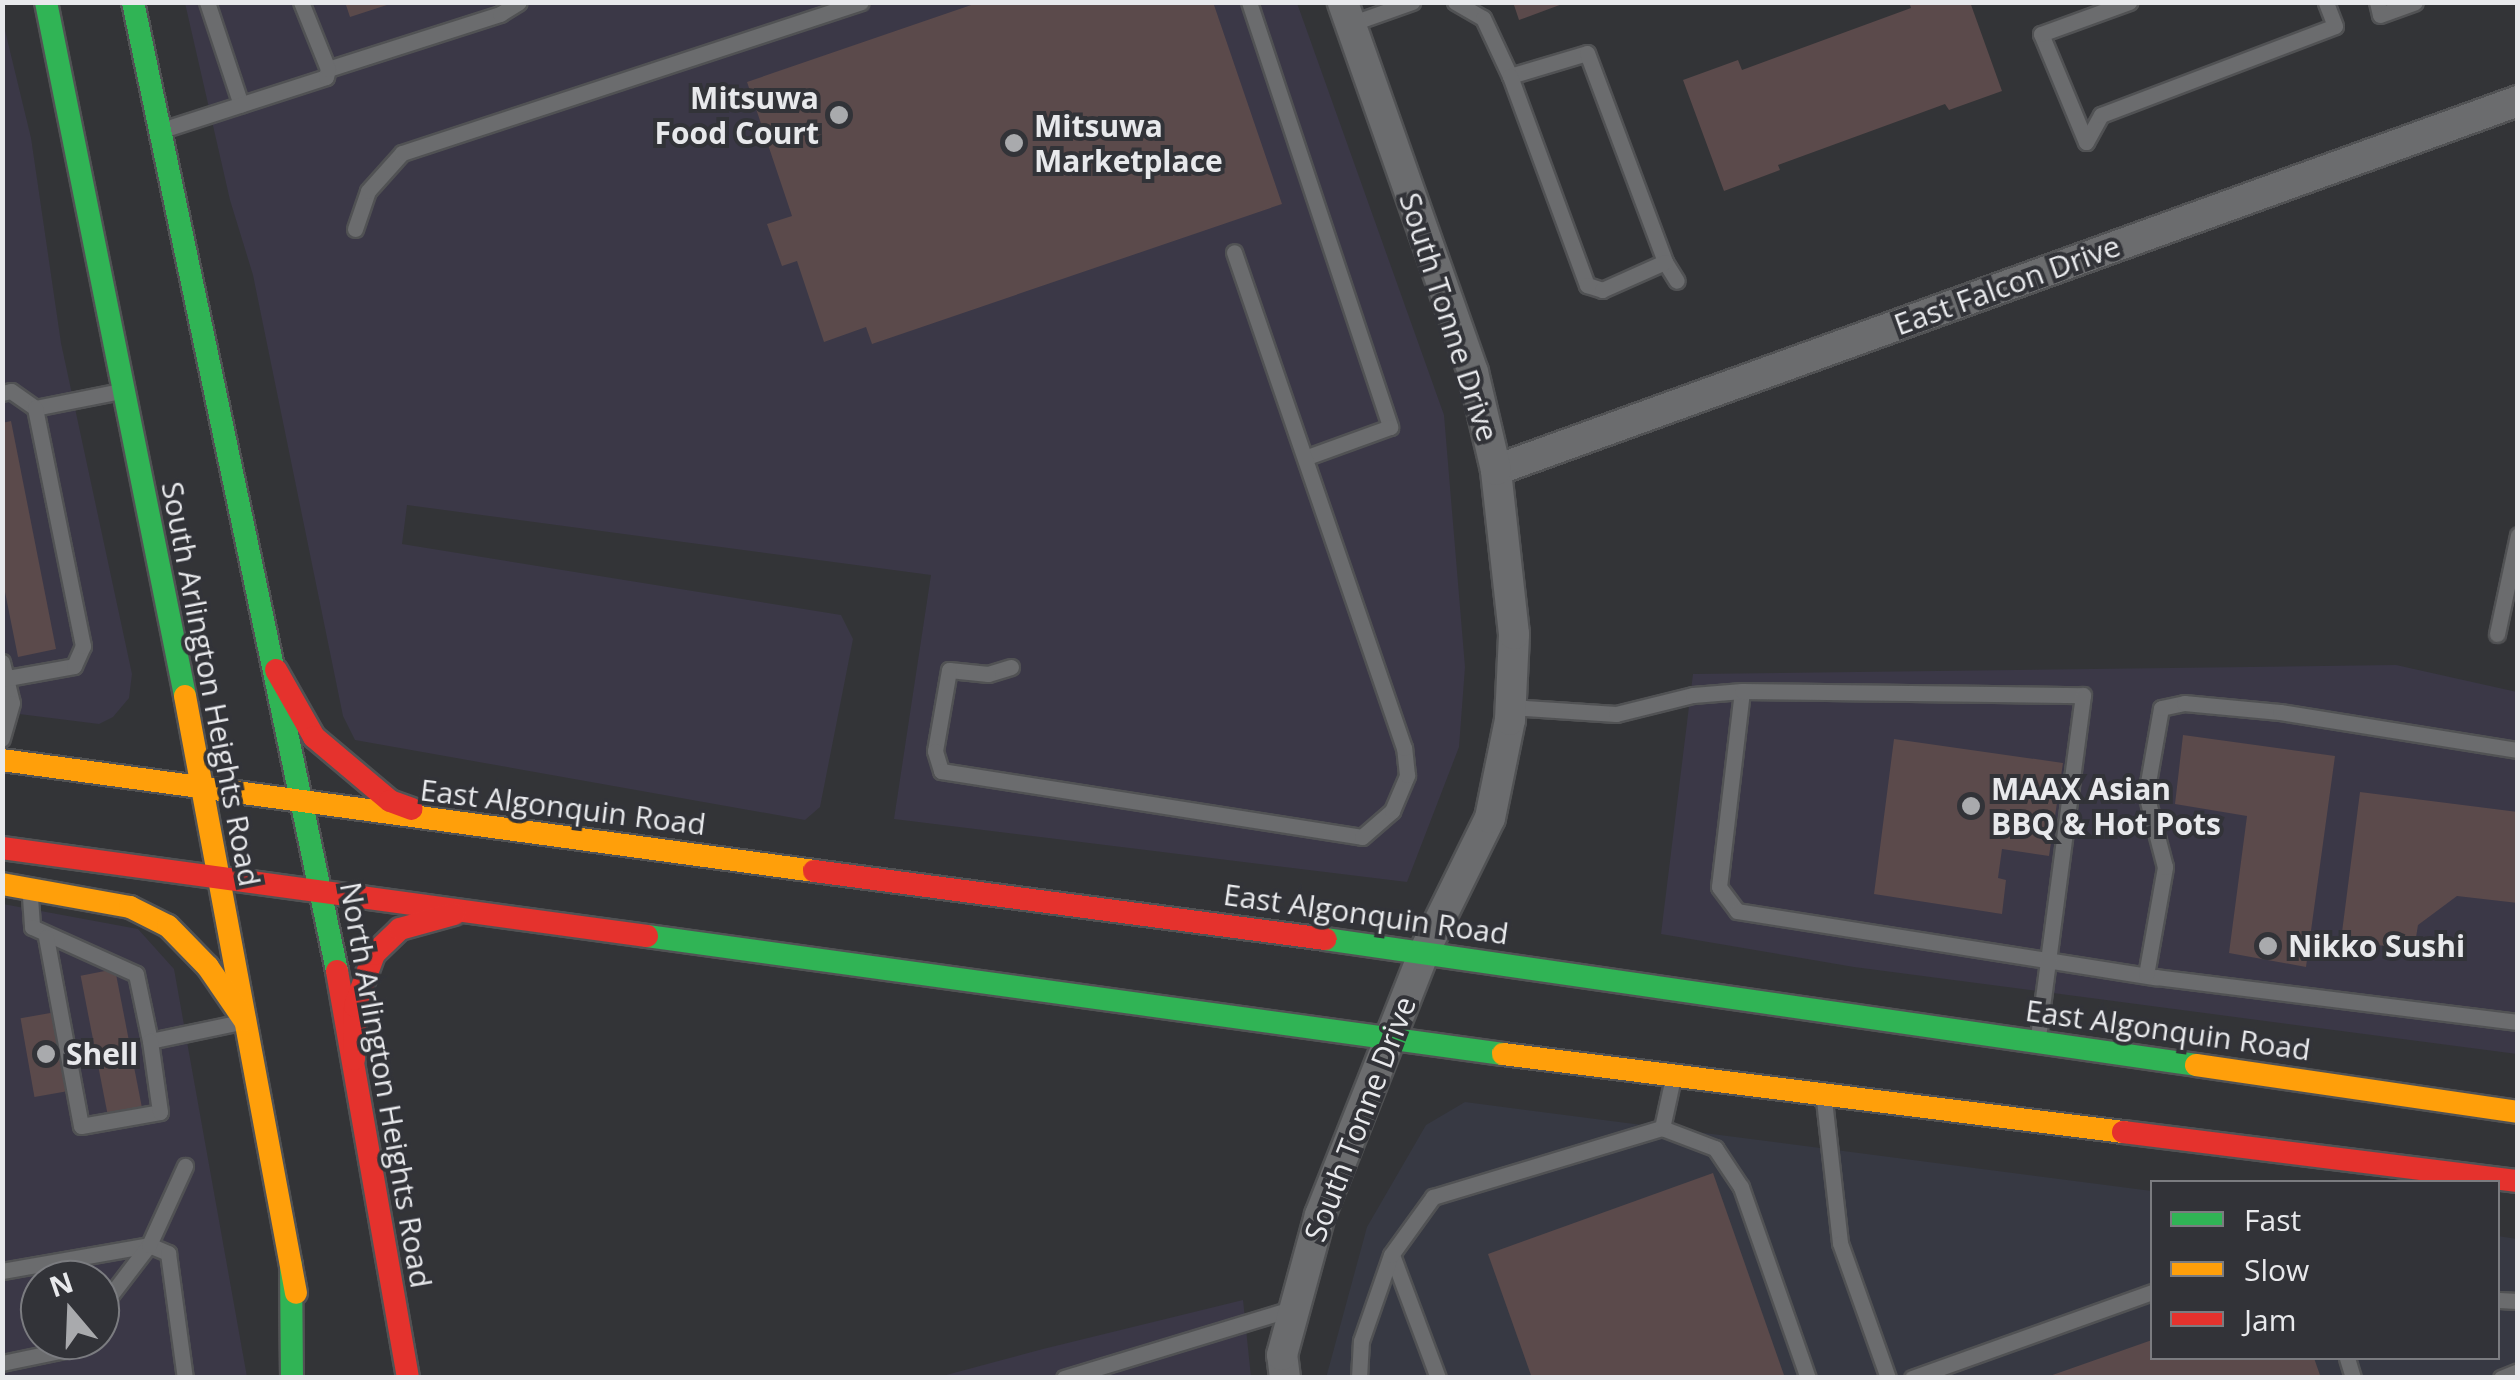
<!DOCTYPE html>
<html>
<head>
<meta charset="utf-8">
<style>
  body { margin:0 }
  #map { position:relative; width:2520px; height:1380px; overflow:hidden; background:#333437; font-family:"Open Sans",sans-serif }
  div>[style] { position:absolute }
  .commercial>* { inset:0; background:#3b3847 }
  .built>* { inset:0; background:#373943 }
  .building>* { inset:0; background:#5b4a4b; transform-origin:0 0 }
  .roads { filter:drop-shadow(2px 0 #515254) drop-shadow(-2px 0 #515254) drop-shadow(0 2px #515254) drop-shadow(0 -2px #515254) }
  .lane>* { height:15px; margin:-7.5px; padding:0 7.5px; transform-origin:7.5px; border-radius:7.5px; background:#6b6c6e }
  .street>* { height:30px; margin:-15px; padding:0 15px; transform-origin:15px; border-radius:15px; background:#6b6c6e }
  .fast>* { height:22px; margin:-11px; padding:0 11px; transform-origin:11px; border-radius:11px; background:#30b455 }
  .slow>* { height:22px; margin:-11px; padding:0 11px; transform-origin:11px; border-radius:11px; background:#ff9f0a }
  .jam>* { height:22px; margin:-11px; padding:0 11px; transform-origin:11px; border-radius:11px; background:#e5322d }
  .dots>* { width:28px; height:28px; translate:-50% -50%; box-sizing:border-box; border:5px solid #323338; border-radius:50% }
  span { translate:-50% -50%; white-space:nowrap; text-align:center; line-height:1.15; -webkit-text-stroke:8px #323338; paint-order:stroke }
  .poi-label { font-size:30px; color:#e8e9ec; font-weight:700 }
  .right { translate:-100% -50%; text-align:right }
  .left { translate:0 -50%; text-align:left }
  .street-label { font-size:30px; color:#e8e9ec }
  .frame { position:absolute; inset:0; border:5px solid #e8e9ec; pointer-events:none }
  .legend { position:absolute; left:2150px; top:1180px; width:350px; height:180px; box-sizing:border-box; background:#323338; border:2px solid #7b7c80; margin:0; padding:12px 18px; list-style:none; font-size:30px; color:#e8e9ec }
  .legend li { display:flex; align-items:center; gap:20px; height:50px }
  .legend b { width:50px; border:2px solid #7b7c80 }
  .north { position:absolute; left:20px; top:1260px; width:100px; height:100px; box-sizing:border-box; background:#323338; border:2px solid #7b7c80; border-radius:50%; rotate:341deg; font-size:28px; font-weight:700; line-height:40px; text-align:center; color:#e8e9ec }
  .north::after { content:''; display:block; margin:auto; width:35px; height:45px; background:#a9aaad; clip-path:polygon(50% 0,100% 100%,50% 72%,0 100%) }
</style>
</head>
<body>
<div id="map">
  <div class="commercial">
    <div style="clip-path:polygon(185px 3px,1297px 3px,1444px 415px,1465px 667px,1459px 747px,1407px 882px,894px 819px,931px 575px,407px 505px,402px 544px,841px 615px,853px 639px,820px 807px,805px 820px,355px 740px,343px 716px,253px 275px,230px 200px)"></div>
    <div style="clip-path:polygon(2px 18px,31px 138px,61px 343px,132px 674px,129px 698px,113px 717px,99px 724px,3px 712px)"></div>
    <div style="clip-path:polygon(2396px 665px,2517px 692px,2517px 1054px,1854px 967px,1661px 934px,1693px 674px)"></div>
    <div style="clip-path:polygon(evenodd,3px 904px,138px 929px,174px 969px,247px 1377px,3px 1378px,3px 904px,40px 1280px,100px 1280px,100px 1340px,40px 1340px,40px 1280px)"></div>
    <div style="clip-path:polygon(1243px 1300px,1251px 1377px,935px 1378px,1043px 1349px)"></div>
  </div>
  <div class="built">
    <div style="clip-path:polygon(1465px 1102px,2152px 1191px,2152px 1358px,2498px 1358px,2498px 1236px,2517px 1239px,2517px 1377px,1326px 1378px,1367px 1227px,1426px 1125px)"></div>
  </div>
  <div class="building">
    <div style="clip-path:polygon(345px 2px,393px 2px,393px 3px,350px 17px)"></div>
    <div style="clip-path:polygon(980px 2px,1213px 2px,1282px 204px,872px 344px,866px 327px,824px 342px,797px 261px,782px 266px,767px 224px,792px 216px,747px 82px)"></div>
    <div style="clip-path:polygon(1513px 2px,1565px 2px,1565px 3px,1519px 20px)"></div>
    <div style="clip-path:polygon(1909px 2px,1970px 2px,2002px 91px,1949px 110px,1945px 104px,1778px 165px,1780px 170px,1724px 191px,1683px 80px,1738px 60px,1742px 70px,1911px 8px)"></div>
    <div style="clip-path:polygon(11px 421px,56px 649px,18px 657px,2px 577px,2px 423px)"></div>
    <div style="clip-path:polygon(2183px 735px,2335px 756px,2306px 967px,2229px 953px,2247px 816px,2175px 804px)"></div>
    <div style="clip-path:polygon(1894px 739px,2063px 763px,2049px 856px,2002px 849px,1998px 878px,2006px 880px,2002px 914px,1874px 894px)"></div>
    <div style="clip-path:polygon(2360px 792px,2518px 812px,2518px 903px,2457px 896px,2418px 925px,2414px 950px,2341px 940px)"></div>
    <div style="left:115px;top:969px;width:146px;height:35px;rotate:79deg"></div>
    <div style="left:56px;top:1012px;width:80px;height:36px;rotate:80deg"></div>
    <div style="clip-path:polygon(1713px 1173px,1785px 1378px,1532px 1378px,1488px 1254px)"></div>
    <div style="clip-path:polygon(2152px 1340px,2152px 1358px,2314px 1358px,2321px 1378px,2044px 1378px)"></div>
  </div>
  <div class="roads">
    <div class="lane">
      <div style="left:207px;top:2px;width:108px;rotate:71.7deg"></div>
      <div style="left:1249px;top:2px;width:448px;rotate:71.6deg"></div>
      <div style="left:1390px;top:427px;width:88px;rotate:160.1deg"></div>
      <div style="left:1455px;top:2px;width:32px;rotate:30deg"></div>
      <div style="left:1483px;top:18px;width:64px;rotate:65deg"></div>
      <div style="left:1510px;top:76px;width:80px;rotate:-16.6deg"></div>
      <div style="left:1587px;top:53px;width:223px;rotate:69.5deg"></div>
      <div style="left:1665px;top:262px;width:22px;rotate:58deg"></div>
      <div style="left:2377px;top:2px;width:13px;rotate:77deg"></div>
      <div style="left:2380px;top:15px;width:37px;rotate:-20deg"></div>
      <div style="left:1350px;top:24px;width:66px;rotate:-19.5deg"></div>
      <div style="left:328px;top:69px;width:181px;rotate:-17.7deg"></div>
      <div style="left:500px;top:14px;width:22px;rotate:-32deg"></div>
      <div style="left:1510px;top:76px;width:223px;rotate:69.8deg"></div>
      <div style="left:1587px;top:285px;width:16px;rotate:18deg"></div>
      <div style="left:1602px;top:290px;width:69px;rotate:-24deg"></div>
      <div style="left:165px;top:129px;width:169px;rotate:-17.9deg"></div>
      <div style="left:326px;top:77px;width:8px;rotate:-76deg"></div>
      <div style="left:328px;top:69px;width:72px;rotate:-111.9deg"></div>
      <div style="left:2086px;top:142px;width:31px;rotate:-61deg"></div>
      <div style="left:2101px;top:115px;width:250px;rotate:-20.8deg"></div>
      <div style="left:2335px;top:26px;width:26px;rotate:-111deg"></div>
      <div style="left:2086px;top:142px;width:117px;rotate:-112.6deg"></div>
      <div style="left:2041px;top:34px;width:94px;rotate:-20deg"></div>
      <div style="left:355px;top:229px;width:40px;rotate:-71.1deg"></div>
      <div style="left:368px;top:191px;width:51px;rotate:-48.2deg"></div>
      <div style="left:402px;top:153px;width:483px;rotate:-18.2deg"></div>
      <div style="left:2px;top:393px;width:9px;rotate:-13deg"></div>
      <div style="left:11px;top:391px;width:29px;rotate:35deg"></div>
      <div style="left:35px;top:408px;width:88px;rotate:-11.2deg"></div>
      <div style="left:2497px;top:634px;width:101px;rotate:-78deg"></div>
      <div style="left:2px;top:662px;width:42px;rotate:76.3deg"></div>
      <div style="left:12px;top:703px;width:37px;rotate:106deg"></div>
      <div style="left:1011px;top:667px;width:24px;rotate:163deg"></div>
      <div style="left:988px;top:674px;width:39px;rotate:-174deg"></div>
      <div style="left:949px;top:670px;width:82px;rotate:99.8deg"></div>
      <div style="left:935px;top:751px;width:21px;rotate:73deg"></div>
      <div style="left:941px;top:771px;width:426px;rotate:8.9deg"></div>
      <div style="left:1362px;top:837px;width:40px;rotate:-41deg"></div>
      <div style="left:1392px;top:811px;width:39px;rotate:-67deg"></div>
      <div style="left:1407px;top:775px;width:27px;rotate:-96deg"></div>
      <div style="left:1404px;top:748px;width:524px;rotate:-108.92deg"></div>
      <div style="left:2px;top:679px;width:73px;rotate:-10.2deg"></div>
      <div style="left:74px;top:666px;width:22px;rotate:-66deg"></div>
      <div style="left:83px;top:646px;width:243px;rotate:-101.4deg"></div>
      <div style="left:1742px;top:691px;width:197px;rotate:96.7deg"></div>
      <div style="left:1719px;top:887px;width:30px;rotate:53deg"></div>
      <div style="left:1737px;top:911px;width:424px;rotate:9deg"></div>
      <div style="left:2156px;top:977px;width:365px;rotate:7.1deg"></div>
      <div style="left:1510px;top:707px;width:106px;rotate:3.8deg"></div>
      <div style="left:1616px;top:714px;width:79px;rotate:-13.9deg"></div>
      <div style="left:1693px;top:695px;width:49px;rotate:-4.7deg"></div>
      <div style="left:1742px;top:691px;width:341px;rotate:0.7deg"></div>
      <div style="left:2083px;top:695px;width:346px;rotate:97.5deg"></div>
      <div style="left:30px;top:897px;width:30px;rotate:86deg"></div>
      <div style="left:32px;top:927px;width:114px;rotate:24.3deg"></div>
      <div style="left:136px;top:974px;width:68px;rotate:78.2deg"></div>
      <div style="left:150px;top:1041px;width:88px;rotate:-11.8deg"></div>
      <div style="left:46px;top:937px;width:192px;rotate:79.5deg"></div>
      <div style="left:81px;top:1126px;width:80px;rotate:-10deg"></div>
      <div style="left:160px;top:1112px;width:72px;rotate:-98deg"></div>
      <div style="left:2146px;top:975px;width:110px;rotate:-80deg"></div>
      <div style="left:2165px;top:867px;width:75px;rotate:-104.6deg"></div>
      <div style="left:2146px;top:794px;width:87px;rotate:-80.1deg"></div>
      <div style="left:2161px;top:708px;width:24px;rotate:-12deg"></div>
      <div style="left:2184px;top:703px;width:96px;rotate:5.4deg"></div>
      <div style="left:2280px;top:712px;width:241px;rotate:9.1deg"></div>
      <div style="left:1824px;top:1100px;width:144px;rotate:83.6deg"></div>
      <div style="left:1840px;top:1243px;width:143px;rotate:70.4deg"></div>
      <div style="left:1662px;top:1128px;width:57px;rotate:20.7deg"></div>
      <div style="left:1715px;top:1148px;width:47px;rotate:56.3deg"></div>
      <div style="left:1741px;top:1187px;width:202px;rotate:70.7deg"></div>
      <div style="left:1392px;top:1255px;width:131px;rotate:69.5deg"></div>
      <div style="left:2px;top:1271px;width:149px;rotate:-10deg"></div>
      <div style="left:149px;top:1245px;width:21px;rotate:23deg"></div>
      <div style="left:168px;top:1253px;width:126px;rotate:82.3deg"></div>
      <div style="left:2498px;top:1300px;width:20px;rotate:3deg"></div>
      <div style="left:100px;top:1309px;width:81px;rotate:-52.6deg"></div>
      <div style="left:149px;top:1245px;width:87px;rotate:-65.5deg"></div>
      <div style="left:2347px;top:1358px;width:21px;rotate:73deg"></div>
      <div style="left:2px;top:1363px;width:68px;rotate:-11.8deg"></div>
      <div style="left:69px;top:1349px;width:11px;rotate:-52deg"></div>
      <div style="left:1064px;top:1378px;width:241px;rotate:-16.9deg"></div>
      <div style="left:1359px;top:1378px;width:37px;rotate:-87deg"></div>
      <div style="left:1361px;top:1341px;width:91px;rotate:-70.8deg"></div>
      <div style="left:1391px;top:1255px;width:72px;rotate:-54.1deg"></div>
      <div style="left:1433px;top:1197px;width:239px;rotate:-16.8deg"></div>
      <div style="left:1662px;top:1128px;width:47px;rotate:-77.7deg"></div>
      <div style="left:1912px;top:1378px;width:255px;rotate:-19.7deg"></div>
      <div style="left:2501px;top:1378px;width:18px;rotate:-22deg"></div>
    </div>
    <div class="street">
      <div style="left:1496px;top:470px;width:1087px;rotate:-19.85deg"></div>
      <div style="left:1285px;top:1378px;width:23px;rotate:-97deg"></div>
      <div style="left:1282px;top:1355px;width:145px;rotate:-74.8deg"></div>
      <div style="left:1320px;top:1215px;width:283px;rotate:-68.4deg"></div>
      <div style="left:1424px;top:952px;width:149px;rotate:-63.8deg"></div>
      <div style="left:1490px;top:818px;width:100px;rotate:-78.5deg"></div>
      <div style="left:1510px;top:720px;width:86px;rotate:-87.3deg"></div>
      <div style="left:1514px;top:634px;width:165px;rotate:-96.3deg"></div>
      <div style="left:1496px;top:470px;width:101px;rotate:-103.2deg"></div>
      <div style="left:1473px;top:372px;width:392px;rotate:-109.4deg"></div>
    </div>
    <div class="fast">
      <div style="left:46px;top:2px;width:708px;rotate:78.67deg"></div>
      <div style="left:133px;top:2px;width:990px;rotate:78.11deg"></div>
      <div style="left:647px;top:936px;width:864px;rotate:7.85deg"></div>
      <div style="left:1325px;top:939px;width:880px;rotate:8.23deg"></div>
      <div style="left:291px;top:1265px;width:113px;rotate:89.5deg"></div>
    </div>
    <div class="slow">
      <div style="left:185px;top:696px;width:607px;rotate:79.47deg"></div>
      <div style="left:2px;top:760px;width:820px;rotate:7.78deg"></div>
      <div style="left:2px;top:884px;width:130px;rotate:10.2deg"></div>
      <div style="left:130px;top:907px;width:42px;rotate:26.6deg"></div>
      <div style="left:168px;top:926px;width:57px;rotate:45.7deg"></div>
      <div style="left:208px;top:967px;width:65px;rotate:55.6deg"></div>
      <div style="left:1503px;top:1054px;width:625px;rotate:7.17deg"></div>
      <div style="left:2196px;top:1065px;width:325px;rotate:8.3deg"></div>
    </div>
    <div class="jam">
      <div style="left:276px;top:670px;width:77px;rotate:60.4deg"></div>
      <div style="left:314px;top:737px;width:99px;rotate:40.1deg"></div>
      <div style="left:390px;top:801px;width:23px;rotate:20deg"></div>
      <div style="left:2px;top:848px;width:651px;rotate:7.77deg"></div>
      <div style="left:814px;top:871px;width:516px;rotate:7.58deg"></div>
      <div style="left:337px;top:971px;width:413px;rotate:80.1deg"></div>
      <div style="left:354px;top:1059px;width:53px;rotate:-88.9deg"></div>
      <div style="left:355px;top:1006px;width:55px;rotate:-69.9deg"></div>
      <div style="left:374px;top:954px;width:36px;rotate:-44deg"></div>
      <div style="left:400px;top:929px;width:56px;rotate:-15.5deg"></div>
      <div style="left:2123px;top:1132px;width:398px;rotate:7.1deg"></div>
    </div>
  </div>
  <div class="dots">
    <div style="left:839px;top:115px;background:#a9aaad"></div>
    <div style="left:1014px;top:143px;background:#a9aaad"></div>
    <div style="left:1971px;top:806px;background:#a9aaad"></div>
    <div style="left:2268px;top:946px;background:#a9aaad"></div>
    <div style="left:46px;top:1054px;background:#a9aaad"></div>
  </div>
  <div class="poi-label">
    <span class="right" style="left:819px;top:115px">Mitsuwa<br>Food Court</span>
    <span class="left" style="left:1034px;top:143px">Mitsuwa<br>Marketplace</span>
    <span class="left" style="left:1991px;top:806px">MAAX Asian<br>BBQ &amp; Hot Pots</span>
    <span class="left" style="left:2288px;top:946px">Nikko Sushi</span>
    <span class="left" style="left:66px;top:1054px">Shell</span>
  </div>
  <div class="street-label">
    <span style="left:2007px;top:285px;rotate:-20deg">East Falcon Drive</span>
    <span style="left:1449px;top:317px;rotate:72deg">South Tonne Drive</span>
    <span style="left:211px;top:684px;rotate:79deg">South Arlington Heights Road</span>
    <span style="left:563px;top:807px;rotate:7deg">East Algonquin Road</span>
    <span style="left:1366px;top:914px;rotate:8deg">East Algonquin Road</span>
    <span style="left:2168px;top:1030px;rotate:8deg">East Algonquin Road</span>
    <span style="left:386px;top:1085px;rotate:80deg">North Arlington Heights Road</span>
    <span style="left:1360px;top:1119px;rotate:-69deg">South Tonne Drive</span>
  </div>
  <div class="frame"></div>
  <ul class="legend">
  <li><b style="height:12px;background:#30b455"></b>Fast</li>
  <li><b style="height:12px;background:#ff9f0a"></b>Slow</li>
  <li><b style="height:12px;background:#e5322d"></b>Jam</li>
  </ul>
  <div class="north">N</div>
</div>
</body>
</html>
